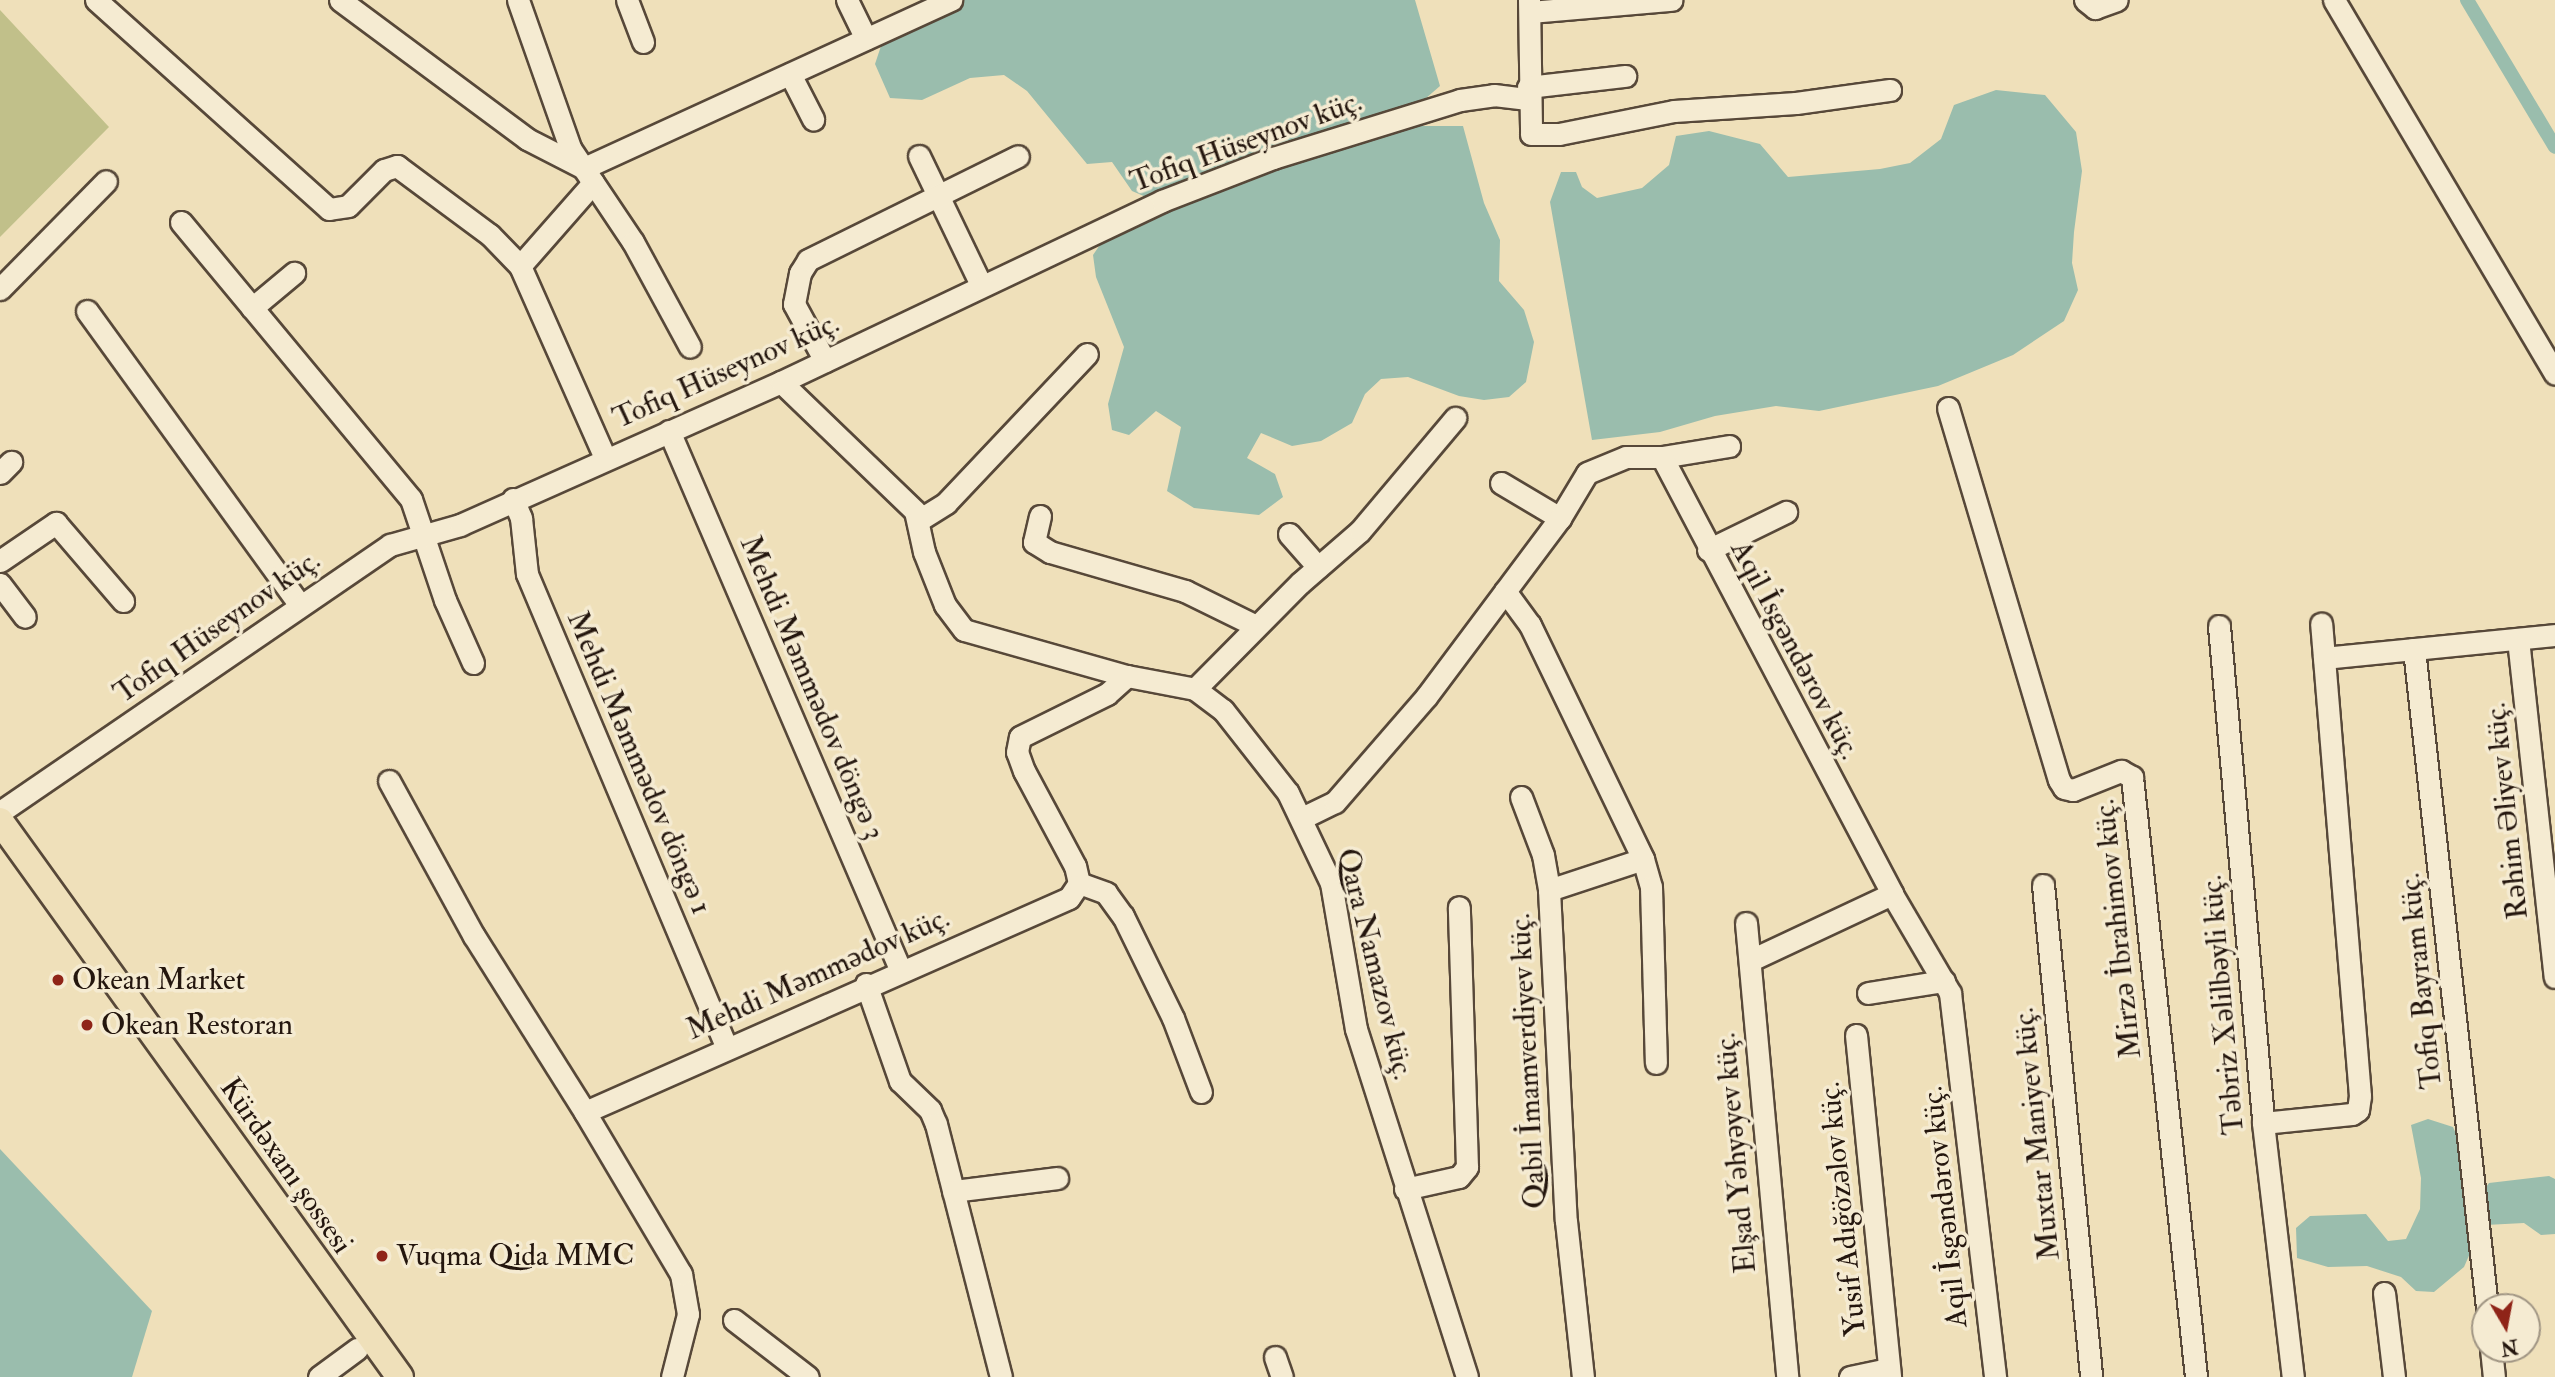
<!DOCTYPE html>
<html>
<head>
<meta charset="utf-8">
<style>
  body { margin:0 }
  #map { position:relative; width:2555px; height:1377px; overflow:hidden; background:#efe0ba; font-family:"IM FELL Double Pica",serif }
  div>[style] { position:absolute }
  .green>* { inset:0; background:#c1c08a }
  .water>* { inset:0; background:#9abdad }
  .canal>* { height:14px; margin:-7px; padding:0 7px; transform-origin:7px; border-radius:7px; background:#9abdad }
  .roads { filter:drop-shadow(2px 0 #574839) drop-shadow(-2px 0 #574839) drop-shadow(0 2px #574839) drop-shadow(0 -2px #574839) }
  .minor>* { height:21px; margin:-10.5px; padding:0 10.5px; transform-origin:10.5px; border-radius:10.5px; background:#f5ebd2 }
  .major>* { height:26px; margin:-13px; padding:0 13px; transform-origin:13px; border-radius:13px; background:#efe0ba }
  .dots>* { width:19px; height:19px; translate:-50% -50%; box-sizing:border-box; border:4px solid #f5ebd2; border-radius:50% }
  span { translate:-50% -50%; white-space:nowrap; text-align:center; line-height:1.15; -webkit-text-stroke:7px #f5ebd2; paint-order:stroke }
  .street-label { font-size:30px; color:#24160e }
  .poi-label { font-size:30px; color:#24160e }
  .left { translate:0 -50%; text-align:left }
  .north { position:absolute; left:2471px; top:1293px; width:70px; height:70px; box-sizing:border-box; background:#f5ebd2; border:2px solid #a19684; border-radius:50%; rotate:170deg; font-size:19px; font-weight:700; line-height:28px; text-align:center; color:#24160e }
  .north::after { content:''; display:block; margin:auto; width:24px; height:32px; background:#8f2418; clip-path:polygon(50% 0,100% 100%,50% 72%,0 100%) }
</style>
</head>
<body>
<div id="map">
  <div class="green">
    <div style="clip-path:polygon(0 10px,109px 127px,0 237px)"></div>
  </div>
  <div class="water">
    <div style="clip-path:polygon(963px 0,1415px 0,1440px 86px,1425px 99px,1287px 142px,1146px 197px,1132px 191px,1112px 162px,1087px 164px,1027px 91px,1004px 75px,970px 78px,922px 100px,890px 98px,875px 64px,883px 40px)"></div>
    <div style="clip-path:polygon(1996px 90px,2045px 95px,2076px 132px,2082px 171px,2074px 232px,2072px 263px,2078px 290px,2064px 321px,2013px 355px,1938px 386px,1819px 411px,1776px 406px,1715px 416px,1660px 432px,1592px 440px,1550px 202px,1561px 172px,1576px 172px,1582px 187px,1597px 198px,1642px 188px,1669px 165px,1676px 136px,1709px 131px,1760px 144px,1788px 177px,1880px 169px,1910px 163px,1941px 139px,1954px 105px)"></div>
    <div style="clip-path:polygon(1414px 126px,1463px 126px,1484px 203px,1500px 240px,1499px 281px,1524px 310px,1534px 342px,1526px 382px,1509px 397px,1484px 400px,1459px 396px,1408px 377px,1381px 379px,1365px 394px,1352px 423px,1321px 441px,1292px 446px,1261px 433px,1247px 458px,1275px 474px,1283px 497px,1259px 515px,1194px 508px,1167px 491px,1181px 427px,1156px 411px,1129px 435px,1112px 430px,1108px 404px,1124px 347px,1096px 277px,1093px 255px,1108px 233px,1241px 176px)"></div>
    <div style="clip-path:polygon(2428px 1119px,2453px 1127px,2461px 1145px,2471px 1251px,2464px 1267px,2434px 1292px,2416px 1291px,2401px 1277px,2367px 1266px,2328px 1267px,2297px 1258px,2296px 1228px,2310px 1216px,2366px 1214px,2388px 1241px,2406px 1239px,2420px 1209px,2421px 1178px,2411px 1125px)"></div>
    <div style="clip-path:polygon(0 1149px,152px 1311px,132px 1377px,0 1377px)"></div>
    <div style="clip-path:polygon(2549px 1176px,2555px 1179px,2555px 1234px,2541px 1235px,2524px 1223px,2486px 1225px,2480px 1196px,2489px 1183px)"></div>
  </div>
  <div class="canal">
    <div style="left:2467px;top:0;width:171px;rotate:59.1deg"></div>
  </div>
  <div class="roads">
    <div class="minor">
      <div style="left:96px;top:0;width:313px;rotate:41.9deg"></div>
      <div style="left:329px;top:209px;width:19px;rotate:-9deg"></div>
      <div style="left:348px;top:206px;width:51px;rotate:-45deg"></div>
      <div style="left:384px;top:170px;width:14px;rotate:-17deg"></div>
      <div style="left:397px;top:166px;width:116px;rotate:36.6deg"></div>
      <div style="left:490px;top:235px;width:43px;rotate:45.9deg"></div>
      <div style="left:520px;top:266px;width:210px;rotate:66.1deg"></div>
      <div style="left:340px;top:0;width:233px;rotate:36.6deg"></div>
      <div style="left:527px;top:139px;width:64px;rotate:27deg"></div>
      <div style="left:584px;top:168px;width:404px;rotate:-24.6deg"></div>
      <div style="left:518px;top:0;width:157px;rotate:70.6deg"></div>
      <div style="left:570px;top:148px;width:113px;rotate:56.2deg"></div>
      <div style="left:633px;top:242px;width:119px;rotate:61.5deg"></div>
      <div style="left:627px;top:0;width:45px;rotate:69.1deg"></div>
      <div style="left:847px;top:0;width:43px;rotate:64deg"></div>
      <div style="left:1529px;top:0;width:134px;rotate:89.1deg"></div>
      <div style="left:1531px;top:134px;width:28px"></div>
      <div style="left:1559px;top:134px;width:117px;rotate:-11.3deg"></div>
      <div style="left:1674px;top:111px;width:122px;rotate:-3.8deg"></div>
      <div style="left:1796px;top:103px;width:95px;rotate:-7.9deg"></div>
      <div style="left:2085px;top:0;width:13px;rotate:39deg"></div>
      <div style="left:2095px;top:8px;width:23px;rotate:-20deg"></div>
      <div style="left:2334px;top:0;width:434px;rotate:59.4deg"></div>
      <div style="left:1530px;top:12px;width:142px;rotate:-4.9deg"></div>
      <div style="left:790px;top:74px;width:51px;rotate:62.9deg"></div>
      <div style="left:1528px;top:87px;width:98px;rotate:-6.5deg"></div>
      <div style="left:919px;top:156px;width:143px;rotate:64.3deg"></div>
      <div style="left:181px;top:222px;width:360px;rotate:50.3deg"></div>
      <div style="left:411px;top:499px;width:107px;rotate:71.4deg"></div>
      <div style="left:445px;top:600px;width:69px;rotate:66deg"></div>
      <div style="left:520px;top:266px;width:111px;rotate:-48.7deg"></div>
      <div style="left:0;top:289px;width:151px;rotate:-45.5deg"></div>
      <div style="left:252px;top:308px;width:55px;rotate:-39.8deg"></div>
      <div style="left:87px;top:311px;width:362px;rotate:54.1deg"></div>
      <div style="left:825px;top:361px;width:65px;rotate:-118.5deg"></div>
      <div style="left:794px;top:304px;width:32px;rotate:-79deg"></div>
      <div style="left:800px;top:273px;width:15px;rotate:-58deg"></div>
      <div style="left:808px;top:260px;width:234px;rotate:-26.3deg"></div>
      <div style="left:781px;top:382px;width:186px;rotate:43.9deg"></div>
      <div style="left:915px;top:511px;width:42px;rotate:77.6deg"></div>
      <div style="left:924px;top:552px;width:57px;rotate:68.4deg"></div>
      <div style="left:945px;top:605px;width:31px;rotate:53deg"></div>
      <div style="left:964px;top:630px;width:169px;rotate:15.8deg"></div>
      <div style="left:1127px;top:676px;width:69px;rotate:10.8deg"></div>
      <div style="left:1195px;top:689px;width:35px;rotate:37deg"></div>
      <div style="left:1223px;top:710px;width:105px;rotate:51.9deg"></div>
      <div style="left:1288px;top:793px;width:100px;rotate:64.5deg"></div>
      <div style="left:1331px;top:883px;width:148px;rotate:80.3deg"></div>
      <div style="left:1356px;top:1029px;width:365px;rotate:72.3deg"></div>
      <div style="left:1948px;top:408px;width:388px;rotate:73.4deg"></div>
      <div style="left:2059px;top:780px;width:9px;rotate:58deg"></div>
      <div style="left:2064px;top:788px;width:9px;rotate:13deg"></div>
      <div style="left:2073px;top:790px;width:52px;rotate:-21.6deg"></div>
      <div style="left:2121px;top:771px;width:13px;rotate:29deg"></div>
      <div style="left:2132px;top:777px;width:603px;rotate:83.91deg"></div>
      <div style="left:669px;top:431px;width:585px;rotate:66.76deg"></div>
      <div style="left:1662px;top:457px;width:68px;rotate:-9.3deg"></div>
      <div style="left:0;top:473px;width:16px;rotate:-45deg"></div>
      <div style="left:1501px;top:483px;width:69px;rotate:30.7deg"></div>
      <div style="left:513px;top:499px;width:21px;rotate:67deg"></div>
      <div style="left:521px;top:518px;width:56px;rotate:83.9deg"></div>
      <div style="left:527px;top:574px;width:512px;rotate:67.14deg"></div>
      <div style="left:1040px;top:516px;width:27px;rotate:103deg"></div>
      <div style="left:1034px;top:542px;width:19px;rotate:32deg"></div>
      <div style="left:1050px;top:552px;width:141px;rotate:16.1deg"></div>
      <div style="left:1185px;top:591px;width:79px;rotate:26.2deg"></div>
      <div style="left:919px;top:520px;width:32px;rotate:-32deg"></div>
      <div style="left:946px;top:503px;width:205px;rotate:-46.6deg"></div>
      <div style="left:1289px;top:534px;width:44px;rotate:48.7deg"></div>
      <div style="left:1708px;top:550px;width:87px;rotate:-26deg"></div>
      <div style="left:0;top:561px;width:68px;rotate:-34.2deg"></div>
      <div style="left:56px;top:523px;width:103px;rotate:49.3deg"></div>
      <div style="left:0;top:584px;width:41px;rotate:52.9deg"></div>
      <div style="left:1505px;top:591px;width:42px;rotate:53.7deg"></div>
      <div style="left:1530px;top:625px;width:260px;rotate:64.2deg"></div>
      <div style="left:1643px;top:859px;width:99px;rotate:161.7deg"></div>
      <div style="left:1549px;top:890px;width:331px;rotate:87.1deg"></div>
      <div style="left:1566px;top:1221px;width:157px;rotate:83.8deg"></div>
      <div style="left:2219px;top:626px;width:499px;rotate:84.9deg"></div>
      <div style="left:2263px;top:1123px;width:256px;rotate:83.3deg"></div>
      <div style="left:2518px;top:639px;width:340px;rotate:83.8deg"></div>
      <div style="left:2414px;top:649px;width:662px;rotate:83.67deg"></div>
      <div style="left:2324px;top:658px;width:232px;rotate:-5.7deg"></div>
      <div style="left:1195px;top:689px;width:149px;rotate:-45.3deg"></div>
      <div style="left:1300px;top:583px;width:79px;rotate:-40.9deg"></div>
      <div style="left:1360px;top:531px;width:148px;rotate:-49.9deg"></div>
      <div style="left:389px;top:781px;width:177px;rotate:61.3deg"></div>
      <div style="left:474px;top:936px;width:208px;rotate:57.8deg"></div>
      <div style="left:1521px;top:797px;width:62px;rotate:69.2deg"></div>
      <div style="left:1543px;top:855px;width:36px;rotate:80deg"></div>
      <div style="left:0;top:812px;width:473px;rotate:-34.4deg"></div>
      <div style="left:390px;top:545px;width:73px;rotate:-15.9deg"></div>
      <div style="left:460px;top:525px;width:351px;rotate:-24deg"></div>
      <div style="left:781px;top:382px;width:422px;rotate:-25.4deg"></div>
      <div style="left:1162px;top:201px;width:119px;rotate:-21.2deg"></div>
      <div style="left:1273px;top:158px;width:196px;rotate:-17.2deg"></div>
      <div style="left:1460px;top:100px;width:34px;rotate:-8deg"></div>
      <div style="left:1494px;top:95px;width:34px;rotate:7deg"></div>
      <div style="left:1304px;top:817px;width:34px;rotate:-26deg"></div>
      <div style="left:1335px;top:802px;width:139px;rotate:-49.1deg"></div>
      <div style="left:1426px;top:697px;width:224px;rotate:-53.2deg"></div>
      <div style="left:1560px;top:518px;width:52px;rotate:-59deg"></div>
      <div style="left:1587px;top:473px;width:42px;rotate:-22.3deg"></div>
      <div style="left:1626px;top:457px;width:36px"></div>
      <div style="left:1662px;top:457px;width:494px;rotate:62.2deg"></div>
      <div style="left:1892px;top:894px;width:115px;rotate:59.6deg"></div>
      <div style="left:1950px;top:993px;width:387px;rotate:83.3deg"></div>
      <div style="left:1643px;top:859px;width:29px;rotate:74deg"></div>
      <div style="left:1651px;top:887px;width:176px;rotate:88.4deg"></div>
      <div style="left:1079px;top:883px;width:29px;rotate:20deg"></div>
      <div style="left:1106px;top:893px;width:29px;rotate:54deg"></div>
      <div style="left:1123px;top:916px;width:114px;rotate:63.9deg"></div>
      <div style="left:1173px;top:1018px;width:79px;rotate:69.3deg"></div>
      <div style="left:2043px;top:885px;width:494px;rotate:84.4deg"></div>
      <div style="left:1746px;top:923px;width:456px;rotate:84.8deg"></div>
      <div style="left:1751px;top:960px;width:156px;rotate:-25.1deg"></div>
      <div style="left:866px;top:984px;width:103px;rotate:70.7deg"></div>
      <div style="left:900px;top:1081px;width:42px;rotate:44deg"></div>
      <div style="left:930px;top:1110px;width:15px;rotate:67deg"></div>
      <div style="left:936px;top:1124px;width:261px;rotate:75.6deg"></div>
      <div style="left:1868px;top:993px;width:77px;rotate:-9deg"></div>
      <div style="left:1856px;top:1035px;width:344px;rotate:84.3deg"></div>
      <div style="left:2263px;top:1123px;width:89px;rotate:-5.8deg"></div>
      <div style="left:2352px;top:1114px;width:7px;rotate:-34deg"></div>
      <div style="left:2358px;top:1110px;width:14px;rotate:-82deg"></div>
      <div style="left:2360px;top:1096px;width:474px;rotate:-94.7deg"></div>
      <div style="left:1405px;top:1189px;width:55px;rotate:-12.5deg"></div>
      <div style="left:1459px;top:1177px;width:13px;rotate:-51deg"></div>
      <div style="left:1467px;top:1167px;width:260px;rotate:-91.8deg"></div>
      <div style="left:953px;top:1191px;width:105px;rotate:-7.1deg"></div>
      <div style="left:2384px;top:1293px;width:85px;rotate:83.2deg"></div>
      <div style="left:734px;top:1320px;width:93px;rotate:37.6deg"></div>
      <div style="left:2491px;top:1349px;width:28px;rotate:84deg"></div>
      <div style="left:1275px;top:1357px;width:21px;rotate:71deg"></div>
      <div style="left:319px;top:1377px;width:47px;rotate:-36.4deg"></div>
      <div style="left:672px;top:1377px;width:65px;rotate:-75.7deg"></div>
      <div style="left:688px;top:1314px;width:41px;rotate:-99.9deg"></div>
      <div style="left:681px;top:1274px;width:188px;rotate:-120.7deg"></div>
      <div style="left:585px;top:1112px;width:529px;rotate:-23.85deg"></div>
      <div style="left:1069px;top:898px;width:18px;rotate:-56deg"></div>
      <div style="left:1079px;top:883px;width:17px;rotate:-103deg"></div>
      <div style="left:1075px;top:866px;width:108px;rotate:-118.2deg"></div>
      <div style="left:1024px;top:771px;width:20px;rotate:-110deg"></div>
      <div style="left:1017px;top:752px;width:15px;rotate:-79deg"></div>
      <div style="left:1020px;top:737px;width:97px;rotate:-26.3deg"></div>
      <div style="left:1107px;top:694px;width:27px;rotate:-42deg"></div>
      <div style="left:1850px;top:1377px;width:40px;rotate:-12deg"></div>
    </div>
    <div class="major">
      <div style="left:0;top:821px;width:685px;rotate:54.27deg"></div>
    </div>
  </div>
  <div class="dots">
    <div style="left:58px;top:980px;background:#8f2418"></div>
    <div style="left:87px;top:1025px;background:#8f2418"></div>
    <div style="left:382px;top:1256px;background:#8f2418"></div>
  </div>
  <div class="street-label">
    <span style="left:1246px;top:142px;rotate:-20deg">Tofiq Hüseynov küç.</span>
    <span style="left:726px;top:371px;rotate:-24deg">Tofiq Hüseynov küç.</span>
    <span style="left:217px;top:627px;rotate:-35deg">Tofiq Hüseynov küç.</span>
    <span style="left:1795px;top:650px;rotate:62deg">Aqil İsgəndərov küç.</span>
    <span style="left:812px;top:688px;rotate:67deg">Mehdi Məmmədov döngə 3</span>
    <span style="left:639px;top:763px;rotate:67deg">Mehdi Məmmədov döngə 1</span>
    <span style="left:2507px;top:811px;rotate:-96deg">Rəhim Əliyev küç.</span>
    <span style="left:2118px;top:929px;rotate:-96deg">Mirzə İbrahimov küç.</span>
    <span style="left:1375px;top:964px;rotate:76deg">Qara Namazov küç.</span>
    <span style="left:818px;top:974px;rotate:-24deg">Mehdi Məmmədov küç.</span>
    <span style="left:2421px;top:981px;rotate:-96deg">Tofiq Bayram küç.</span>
    <span style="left:2223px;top:1005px;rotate:-95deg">Təbriz Xəlilbəyli küç.</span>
    <span style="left:1528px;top:1061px;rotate:-93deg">Qabil İmamverdiyev küç.</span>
    <span style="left:2037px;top:1134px;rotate:-96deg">Muxtar Maniyev küç.</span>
    <span style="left:1736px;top:1153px;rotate:-95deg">Elşad Yəhyəyev küç.</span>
    <span style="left:286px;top:1166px;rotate:55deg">Kürdəxanı şossesi</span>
    <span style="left:1945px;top:1207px;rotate:-96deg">Aqil İsgəndərov küç.</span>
    <span style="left:1843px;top:1209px;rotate:-96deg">Yusif Adığözəlov küç.</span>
  </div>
  <div class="poi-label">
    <span class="left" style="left:72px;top:980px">Okean Market</span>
    <span class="left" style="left:101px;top:1025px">Okean Restoran</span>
    <span class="left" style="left:396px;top:1256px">Vuqma Qida MMC</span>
  </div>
  <div class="north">N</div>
</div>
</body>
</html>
